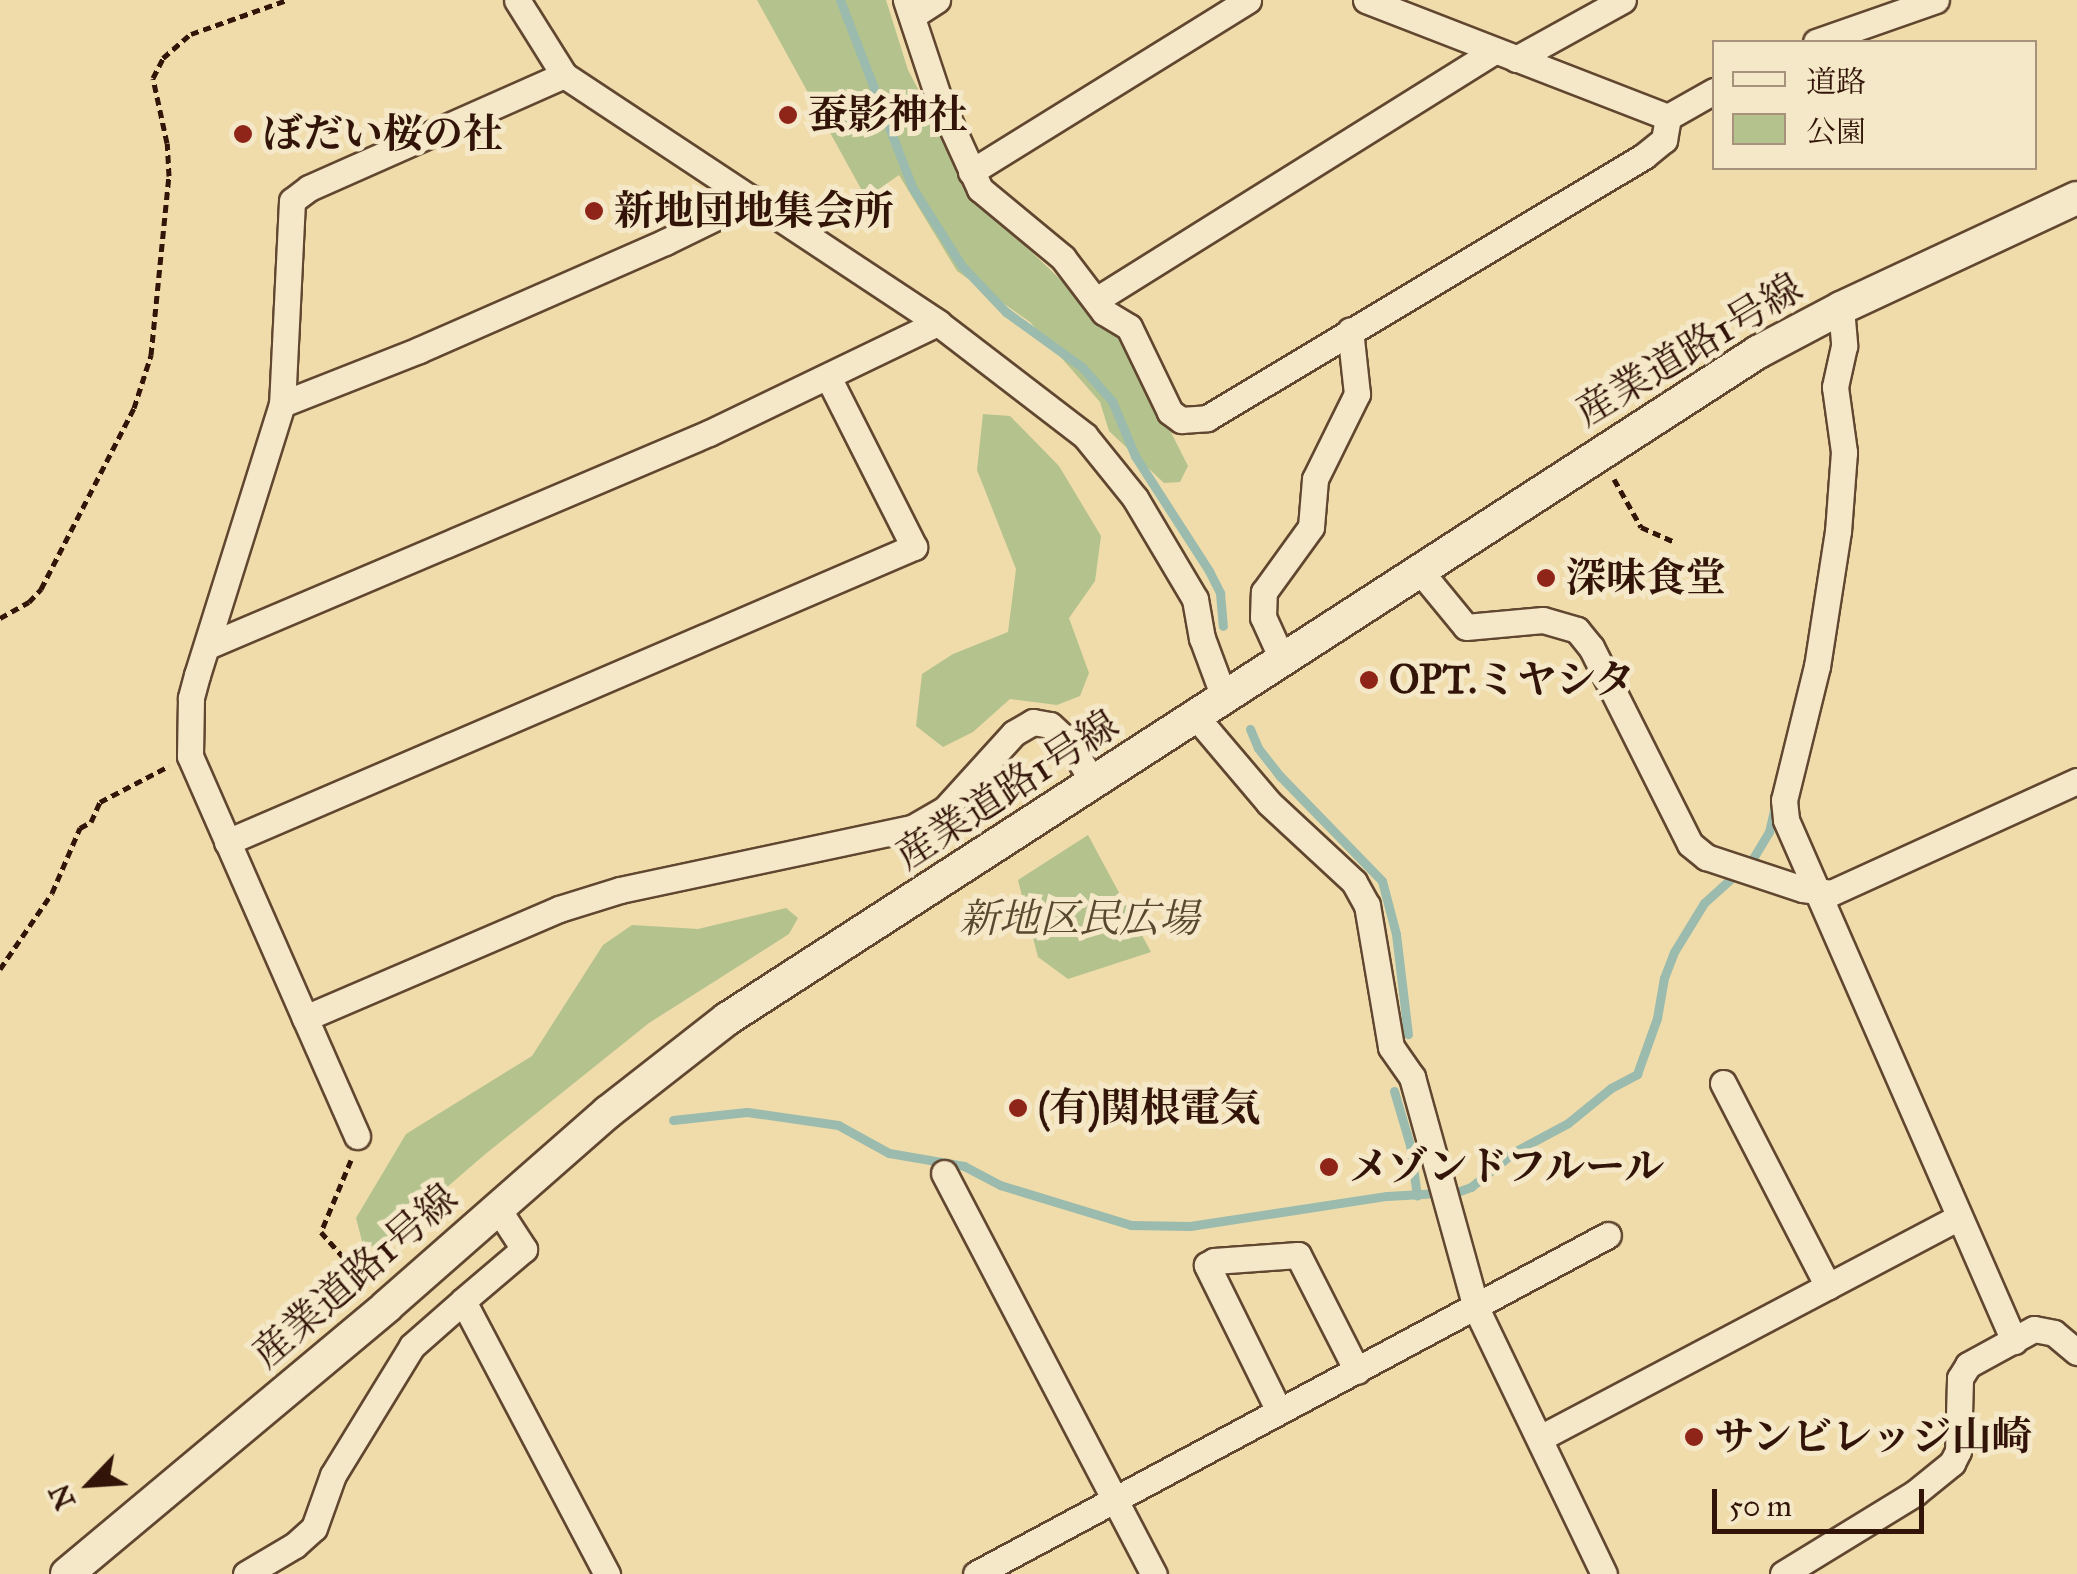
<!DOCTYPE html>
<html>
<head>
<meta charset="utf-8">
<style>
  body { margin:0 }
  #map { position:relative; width:2077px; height:1574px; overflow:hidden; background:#efdcaa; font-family:"IM FELL Great Primer","Noto Serif JP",serif }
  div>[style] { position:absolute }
  .green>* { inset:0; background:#b4c28d }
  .stream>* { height:9px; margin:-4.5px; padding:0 4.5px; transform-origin:4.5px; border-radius:4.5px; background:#9abbad }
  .path>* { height:5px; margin-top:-2.5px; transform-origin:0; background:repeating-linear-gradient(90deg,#321408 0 8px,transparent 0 13px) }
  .roads { filter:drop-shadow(2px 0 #614630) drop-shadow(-2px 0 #614630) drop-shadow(0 2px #614630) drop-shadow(0 -2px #614630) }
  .minor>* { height:25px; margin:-12.5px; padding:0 12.5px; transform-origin:12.5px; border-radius:12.5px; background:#f5e8c8 }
  .tertiary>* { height:32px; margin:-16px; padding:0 16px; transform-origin:16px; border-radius:16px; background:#f5e8c8 }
  .dots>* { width:28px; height:28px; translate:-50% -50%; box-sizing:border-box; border:5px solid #f5e8c8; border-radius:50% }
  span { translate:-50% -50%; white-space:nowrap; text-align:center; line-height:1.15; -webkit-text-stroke:10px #f5e8c8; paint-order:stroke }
  .poi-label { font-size:40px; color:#321408; font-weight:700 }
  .left { translate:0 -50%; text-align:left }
  .street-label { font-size:40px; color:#321408 }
  .park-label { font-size:40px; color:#594830; font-style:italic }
  .legend { position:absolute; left:1712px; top:40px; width:325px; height:130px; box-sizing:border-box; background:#f5e8c8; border:2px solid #a7937b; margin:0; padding:12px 18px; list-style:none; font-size:30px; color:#321408 }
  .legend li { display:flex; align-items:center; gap:20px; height:50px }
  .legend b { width:50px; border:2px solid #a7937b }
  .north { position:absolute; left:40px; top:1434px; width:100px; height:100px; -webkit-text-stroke:8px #f5e8c8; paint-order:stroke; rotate:245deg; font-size:28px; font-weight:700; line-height:40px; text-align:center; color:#321408 }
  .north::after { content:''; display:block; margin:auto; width:35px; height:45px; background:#321408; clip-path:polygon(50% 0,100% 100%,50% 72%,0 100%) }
  .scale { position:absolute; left:1712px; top:1489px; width:212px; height:45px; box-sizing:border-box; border:5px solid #321408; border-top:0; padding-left:12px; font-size:30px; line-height:35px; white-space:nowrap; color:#321408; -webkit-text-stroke:8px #f5e8c8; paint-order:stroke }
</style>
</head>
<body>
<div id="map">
  <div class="green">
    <div style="clip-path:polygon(757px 0,886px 0,908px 70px,975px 198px,1125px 341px,1188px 466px,1180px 482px,1164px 483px,1109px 431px,1100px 402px,1030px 322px,957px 271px,899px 175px,866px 198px)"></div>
    <div style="clip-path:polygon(983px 414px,1010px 416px,1059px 466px,1101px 536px,1095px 581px,1069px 618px,1089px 673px,1080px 696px,1057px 705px,1010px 699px,973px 732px,943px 747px,916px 726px,922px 674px,953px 654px,1008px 632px,1016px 569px,977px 470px)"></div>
    <div style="clip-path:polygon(1088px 835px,1151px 952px,1068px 979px,1038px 957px,1018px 880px)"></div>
    <div style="clip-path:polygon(786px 908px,798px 918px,789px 934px,649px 1023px,483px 1156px,378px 1247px,363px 1245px,356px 1218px,406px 1134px,532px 1056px,603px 945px,632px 925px,698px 929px)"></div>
  </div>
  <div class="stream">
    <div style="left:840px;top:0;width:200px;rotate:68.9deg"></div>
    <div style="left:912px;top:187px;width:93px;rotate:57.7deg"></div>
    <div style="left:962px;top:266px;width:64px;rotate:46.3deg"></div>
    <div style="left:1006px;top:312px;width:94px;rotate:35.9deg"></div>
    <div style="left:1082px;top:367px;width:45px;rotate:48.6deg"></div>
    <div style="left:1112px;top:401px;width:60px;rotate:67.3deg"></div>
    <div style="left:1135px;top:456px;width:137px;rotate:57.2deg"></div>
    <div style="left:1209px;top:571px;width:25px;rotate:63deg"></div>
    <div style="left:1220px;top:593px;width:33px;rotate:85deg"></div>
    <div style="left:1250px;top:729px;width:21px;rotate:67deg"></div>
    <div style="left:1258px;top:748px;width:36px;rotate:52deg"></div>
    <div style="left:1280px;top:776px;width:146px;rotate:45.8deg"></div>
    <div style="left:1382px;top:881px;width:55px;rotate:75.2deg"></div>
    <div style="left:1396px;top:934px;width:101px;rotate:83.2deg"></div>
    <div style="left:1752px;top:860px;width:33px;rotate:-59deg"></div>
    <div style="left:1769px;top:832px;width:28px;rotate:-77deg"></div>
    <div style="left:1394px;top:1091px;width:56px;rotate:73.5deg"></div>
    <div style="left:1410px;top:1145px;width:51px;rotate:82.2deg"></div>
    <div style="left:673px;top:1120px;width:74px;rotate:-6.2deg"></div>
    <div style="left:747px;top:1112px;width:92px;rotate:8.1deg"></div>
    <div style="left:838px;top:1125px;width:58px;rotate:28.8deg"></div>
    <div style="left:889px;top:1153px;width:76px;rotate:9.8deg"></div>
    <div style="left:964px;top:1166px;width:41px;rotate:27.8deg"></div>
    <div style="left:1000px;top:1185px;width:137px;rotate:17deg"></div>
    <div style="left:1131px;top:1225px;width:59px;rotate:1deg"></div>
    <div style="left:1190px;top:1226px;width:199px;rotate:-8.7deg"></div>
    <div style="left:1387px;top:1196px;width:70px;rotate:-3.3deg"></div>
    <div style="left:1457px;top:1192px;width:15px;rotate:-20deg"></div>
    <div style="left:1471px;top:1187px;width:55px;rotate:-39.1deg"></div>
    <div style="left:1514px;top:1152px;width:61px;rotate:-28.2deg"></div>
    <div style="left:1568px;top:1123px;width:55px;rotate:-39.1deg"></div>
    <div style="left:1611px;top:1088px;width:30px;rotate:-28deg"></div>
    <div style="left:1637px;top:1074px;width:59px;rotate:-70.3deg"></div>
    <div style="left:1657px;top:1018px;width:41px;rotate:-80.1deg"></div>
    <div style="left:1664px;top:978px;width:28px;rotate:-69deg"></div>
    <div style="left:1674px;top:952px;width:57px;rotate:-58.5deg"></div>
    <div style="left:1704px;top:903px;width:36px;rotate:-42deg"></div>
  </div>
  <div class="path">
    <div style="left:1614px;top:479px;width:55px;rotate:60.6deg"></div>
    <div style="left:1641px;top:527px;width:36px;rotate:24deg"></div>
    <div style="left:0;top:618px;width:33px;rotate:-29deg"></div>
    <div style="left:29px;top:602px;width:18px;rotate:-47deg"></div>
    <div style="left:41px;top:589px;width:203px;rotate:-62.8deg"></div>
    <div style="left:134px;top:408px;width:56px;rotate:-72.2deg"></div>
    <div style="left:151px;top:355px;width:180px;rotate:-84.3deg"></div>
    <div style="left:169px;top:176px;width:33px;rotate:-93deg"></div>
    <div style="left:167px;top:143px;width:66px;rotate:-102.2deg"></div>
    <div style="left:153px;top:78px;width:22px;rotate:-63deg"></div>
    <div style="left:163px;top:58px;width:37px;rotate:-41deg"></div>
    <div style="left:191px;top:34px;width:102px;rotate:-19.5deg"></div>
    <div style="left:0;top:969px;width:92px;rotate:-55.6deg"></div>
    <div style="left:52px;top:893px;width:71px;rotate:-66.7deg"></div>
    <div style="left:80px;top:828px;width:13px;rotate:-29deg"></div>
    <div style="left:91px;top:822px;width:22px;rotate:-66deg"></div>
    <div style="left:100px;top:802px;width:78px;rotate:-27.6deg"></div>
    <div style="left:351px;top:1160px;width:78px;rotate:112.6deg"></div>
    <div style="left:321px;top:1232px;width:69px;rotate:48.5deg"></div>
  </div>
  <div class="roads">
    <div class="minor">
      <div style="left:517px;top:0;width:89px;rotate:57.9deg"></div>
      <div style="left:564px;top:75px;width:449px;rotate:33.5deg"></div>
      <div style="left:938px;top:323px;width:185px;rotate:37.5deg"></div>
      <div style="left:1085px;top:436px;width:80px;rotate:51.1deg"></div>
      <div style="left:1135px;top:498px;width:117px;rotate:59.3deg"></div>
      <div style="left:1195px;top:599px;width:40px;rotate:80deg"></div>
      <div style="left:1202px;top:638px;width:66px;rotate:69.6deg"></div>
      <div style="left:906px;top:0;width:104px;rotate:71.6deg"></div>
      <div style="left:939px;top:99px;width:99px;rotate:65.5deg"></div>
      <div style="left:980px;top:189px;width:108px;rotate:39.7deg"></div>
      <div style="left:1063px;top:258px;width:68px;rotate:52.8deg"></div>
      <div style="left:1104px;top:312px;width:29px;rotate:31deg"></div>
      <div style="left:1129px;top:327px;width:94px;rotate:64.2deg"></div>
      <div style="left:1170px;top:412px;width:14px;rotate:36deg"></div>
      <div style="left:1181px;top:420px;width:26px;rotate:-4deg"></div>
      <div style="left:1207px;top:418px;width:510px;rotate:-30.94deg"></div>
      <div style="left:1644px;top:156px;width:26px;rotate:-39deg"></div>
      <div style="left:1664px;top:140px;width:23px;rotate:-80deg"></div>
      <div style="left:1366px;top:0;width:324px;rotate:21.2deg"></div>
      <div style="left:912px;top:16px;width:30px;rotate:-33deg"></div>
      <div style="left:1816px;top:42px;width:127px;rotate:-19.3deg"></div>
      <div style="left:1516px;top:59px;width:122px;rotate:-28.9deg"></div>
      <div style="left:564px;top:75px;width:279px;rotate:156.1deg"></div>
      <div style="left:309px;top:188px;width:21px;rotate:143deg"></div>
      <div style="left:292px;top:201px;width:203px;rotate:92.8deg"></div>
      <div style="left:282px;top:404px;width:284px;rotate:107.4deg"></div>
      <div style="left:197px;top:675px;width:24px;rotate:105deg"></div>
      <div style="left:191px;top:698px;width:58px;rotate:91deg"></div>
      <div style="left:190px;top:756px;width:286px;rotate:66.3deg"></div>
      <div style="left:305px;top:1018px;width:276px;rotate:-23.2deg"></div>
      <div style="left:559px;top:909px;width:64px;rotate:-17.3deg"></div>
      <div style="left:620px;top:890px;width:299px;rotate:-12deg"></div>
      <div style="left:912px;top:828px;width:39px;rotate:-30deg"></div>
      <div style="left:946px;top:808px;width:101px;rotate:-47.8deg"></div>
      <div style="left:1014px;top:733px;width:22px;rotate:-30deg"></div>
      <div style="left:1033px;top:722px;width:17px;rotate:10deg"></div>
      <div style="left:1050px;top:725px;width:23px;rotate:43deg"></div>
      <div style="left:1067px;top:741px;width:51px;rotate:56.9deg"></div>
      <div style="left:1668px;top:117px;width:53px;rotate:-29.5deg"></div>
      <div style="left:971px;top:172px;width:326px;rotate:-31.8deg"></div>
      <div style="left:1096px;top:300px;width:468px;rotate:-32deg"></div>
      <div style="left:1841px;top:308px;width:38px;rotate:85deg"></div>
      <div style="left:1844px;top:346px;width:42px;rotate:102.4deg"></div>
      <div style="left:1835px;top:387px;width:66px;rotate:82.1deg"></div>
      <div style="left:1844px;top:452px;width:79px;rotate:94.3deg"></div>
      <div style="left:1838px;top:531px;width:137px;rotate:98.8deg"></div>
      <div style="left:1817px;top:666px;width:138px;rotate:103.8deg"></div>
      <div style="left:1784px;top:800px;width:20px;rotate:84deg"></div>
      <div style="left:1786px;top:820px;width:569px;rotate:66.36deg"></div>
      <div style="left:282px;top:404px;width:147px;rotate:-21.5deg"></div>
      <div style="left:419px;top:350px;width:269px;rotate:-23.7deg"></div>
      <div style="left:665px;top:242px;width:98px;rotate:-26deg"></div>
      <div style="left:1420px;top:571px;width:72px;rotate:50.6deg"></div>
      <div style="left:1466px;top:627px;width:77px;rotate:-5.2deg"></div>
      <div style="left:1543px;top:620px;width:35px;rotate:16deg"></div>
      <div style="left:1577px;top:630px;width:22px;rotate:51deg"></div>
      <div style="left:1591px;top:647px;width:220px;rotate:63.3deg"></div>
      <div style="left:1690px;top:844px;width:21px;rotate:39deg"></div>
      <div style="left:1706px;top:857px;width:102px;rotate:18.3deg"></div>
      <div style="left:1803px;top:889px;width:28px;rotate:8deg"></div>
      <div style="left:1831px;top:893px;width:270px;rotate:-24.5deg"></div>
      <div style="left:210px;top:645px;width:542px;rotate:-23.02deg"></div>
      <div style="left:709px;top:433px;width:254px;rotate:-25.7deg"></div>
      <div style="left:1283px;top:661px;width:48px;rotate:-114.4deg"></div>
      <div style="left:1263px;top:617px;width:25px;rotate:-88deg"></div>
      <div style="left:1264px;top:592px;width:80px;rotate:-54.1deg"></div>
      <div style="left:1311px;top:527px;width:48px;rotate:-85.2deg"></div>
      <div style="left:1315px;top:479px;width:95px;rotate:-63.7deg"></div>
      <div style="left:1357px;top:394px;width:64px;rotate:-96.2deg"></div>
      <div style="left:1197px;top:718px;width:111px;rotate:49.7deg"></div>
      <div style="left:1269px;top:803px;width:116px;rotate:42.9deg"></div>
      <div style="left:1354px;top:882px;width:26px;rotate:61deg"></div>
      <div style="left:1367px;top:905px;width:144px;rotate:80.4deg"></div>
      <div style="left:1391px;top:1047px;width:37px;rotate:55deg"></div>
      <div style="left:1412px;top:1077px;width:240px;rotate:74.5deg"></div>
      <div style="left:1476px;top:1308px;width:295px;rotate:64.3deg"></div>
      <div style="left:227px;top:842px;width:748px;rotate:-23.24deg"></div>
      <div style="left:914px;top:547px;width:191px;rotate:-116.8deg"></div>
      <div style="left:305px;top:1018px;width:129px;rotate:66.2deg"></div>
      <div style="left:1723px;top:1083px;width:229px;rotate:62.7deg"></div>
      <div style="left:944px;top:1173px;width:453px;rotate:62.4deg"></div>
      <div style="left:498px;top:1209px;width:48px;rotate:57deg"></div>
      <div style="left:524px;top:1249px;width:80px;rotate:139.6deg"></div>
      <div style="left:463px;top:1301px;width:309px;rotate:62.2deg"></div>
      <div style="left:1279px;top:1411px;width:163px;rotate:-116.3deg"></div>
      <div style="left:1207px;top:1265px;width:8px;rotate:-30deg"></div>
      <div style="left:1214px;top:1261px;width:84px;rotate:-4.1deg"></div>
      <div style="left:1298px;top:1255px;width:130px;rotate:63deg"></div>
      <div style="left:1540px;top:1438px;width:471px;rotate:-27.8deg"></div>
      <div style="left:246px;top:1574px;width:57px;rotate:-30.6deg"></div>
      <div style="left:295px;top:1545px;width:25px;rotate:-42deg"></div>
      <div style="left:314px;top:1528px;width:56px;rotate:-70.3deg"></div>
      <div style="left:333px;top:1475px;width:151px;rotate:-58.5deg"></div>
      <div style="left:412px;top:1346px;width:68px;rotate:-41.4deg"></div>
      <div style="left:976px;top:1574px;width:717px;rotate:-28.21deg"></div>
      <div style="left:1783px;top:1574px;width:155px;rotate:-31.5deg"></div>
      <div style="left:1915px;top:1493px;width:48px;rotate:-39deg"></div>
      <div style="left:1952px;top:1463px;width:13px;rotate:-63deg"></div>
      <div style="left:1958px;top:1451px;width:73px;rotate:-88.4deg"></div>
      <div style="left:1960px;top:1378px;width:15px;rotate:-58deg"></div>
      <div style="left:1968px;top:1365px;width:75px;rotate:-28.6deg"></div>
      <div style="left:2034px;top:1329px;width:20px;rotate:11deg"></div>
      <div style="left:2054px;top:1333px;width:30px;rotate:40deg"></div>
    </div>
    <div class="tertiary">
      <div style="left:67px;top:1574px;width:417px;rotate:-39.9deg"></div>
      <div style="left:387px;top:1306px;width:294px;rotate:-41.3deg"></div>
      <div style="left:608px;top:1112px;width:151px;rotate:-38deg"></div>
      <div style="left:727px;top:1019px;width:1228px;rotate:-32.9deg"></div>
      <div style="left:1758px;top:352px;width:94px;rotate:-27.9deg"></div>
      <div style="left:1841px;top:308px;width:260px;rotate:-25deg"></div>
    </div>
  </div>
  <div class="dots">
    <div style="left:788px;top:115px;background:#8f2418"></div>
    <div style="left:243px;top:134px;background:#8f2418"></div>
    <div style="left:594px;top:211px;background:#8f2418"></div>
    <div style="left:1546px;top:578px;background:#8f2418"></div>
    <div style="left:1369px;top:680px;background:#8f2418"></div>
    <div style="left:1018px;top:1108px;background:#8f2418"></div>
    <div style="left:1329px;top:1167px;background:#8f2418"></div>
    <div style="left:1694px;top:1437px;background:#8f2418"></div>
  </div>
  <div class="poi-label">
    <span class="left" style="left:808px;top:115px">蚕影神社</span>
    <span class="left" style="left:263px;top:134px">ぼだい桜の社</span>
    <span class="left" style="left:614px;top:211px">新地団地集会所</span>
    <span class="left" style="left:1566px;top:578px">深味食堂</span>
    <span class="left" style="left:1389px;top:680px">OPT.ミヤシタ</span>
    <span class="left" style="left:1038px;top:1108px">(有)関根電気</span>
    <span class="left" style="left:1349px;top:1167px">メゾンドフルール</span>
    <span class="left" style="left:1714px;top:1437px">サンビレッジ山崎</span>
  </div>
  <div class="street-label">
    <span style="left:1689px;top:350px;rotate:-31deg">産業道路1号線</span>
    <span style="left:1007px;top:790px;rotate:-33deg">産業道路1号線</span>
    <span style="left:355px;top:1276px;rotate:-41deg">産業道路1号線</span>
  </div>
  <div class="park-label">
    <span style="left:1079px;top:919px">新地区民広場</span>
  </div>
  <ul class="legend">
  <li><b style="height:12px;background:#f5e8c8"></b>道路</li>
  <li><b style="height:28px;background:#b4c28d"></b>公園</li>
  </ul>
  <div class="north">N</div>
  <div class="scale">50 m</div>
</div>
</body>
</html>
